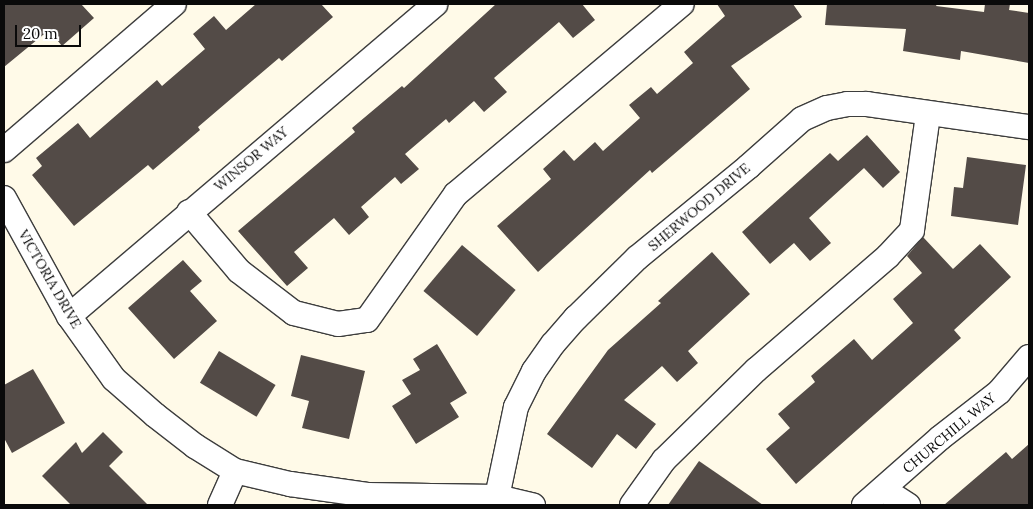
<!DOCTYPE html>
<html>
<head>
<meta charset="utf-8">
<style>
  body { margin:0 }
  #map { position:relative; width:1033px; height:509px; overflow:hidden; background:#fffae8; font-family:Lora,serif }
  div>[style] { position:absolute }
  .building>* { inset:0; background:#534b47; transform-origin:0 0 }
  .roads { filter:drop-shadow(1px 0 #3d3d3d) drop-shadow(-1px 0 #3d3d3d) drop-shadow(0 1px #3d3d3d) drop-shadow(0 -1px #3d3d3d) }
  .minor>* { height:24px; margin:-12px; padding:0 12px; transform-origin:12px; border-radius:12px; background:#fff }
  span { translate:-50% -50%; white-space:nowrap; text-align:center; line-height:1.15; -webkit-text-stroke:5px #fff; paint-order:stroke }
  .street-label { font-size:14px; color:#0a0a0a }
  .frame { position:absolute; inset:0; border:5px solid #0a0a0a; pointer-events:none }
  .scale { position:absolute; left:15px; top:25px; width:66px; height:22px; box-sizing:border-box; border:2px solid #0a0a0a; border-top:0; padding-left:6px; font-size:15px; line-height:18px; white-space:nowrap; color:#0a0a0a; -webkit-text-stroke:4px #fff; paint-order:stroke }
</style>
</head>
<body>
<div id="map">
  <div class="building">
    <div style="clip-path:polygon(4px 4px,81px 4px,94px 18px,62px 46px,49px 30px,4px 67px)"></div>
    <div style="clip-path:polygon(256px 4px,321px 4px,333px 17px,282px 61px,279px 58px,198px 127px,200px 130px,153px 170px,148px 165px,74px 226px,32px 175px,42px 166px,36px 158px,78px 123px,90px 138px,157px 80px,162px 86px,205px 49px,193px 34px,214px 16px,226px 30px)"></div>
    <div style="clip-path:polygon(496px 4px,582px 4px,595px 20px,573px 38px,559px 22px,494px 78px,507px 92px,484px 112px,474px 101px,449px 123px,446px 119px,405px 154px,419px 169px,401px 184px,395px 177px,361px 207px,369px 217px,349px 235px,334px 218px,294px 252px,308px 268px,287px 286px,238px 231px,355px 132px,352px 128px,402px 86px,404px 88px)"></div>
    <div style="clip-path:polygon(717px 4px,793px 4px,802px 17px,731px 66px,750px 89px,652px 173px,650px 170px,538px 272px,497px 226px,551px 179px,543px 169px,564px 150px,574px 161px,595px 142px,603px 151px,640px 118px,629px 105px,651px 87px,657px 94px,693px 63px,684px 52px,725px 16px)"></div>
    <div style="clip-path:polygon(827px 4px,937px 4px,936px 6px,984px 12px,985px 4px,1010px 4px,1009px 10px,1029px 13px,1029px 63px,961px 51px,960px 60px,903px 51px,906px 29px,825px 25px)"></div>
    <div style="clip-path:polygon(867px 135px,900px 172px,883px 188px,864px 168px,809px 218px,831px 243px,810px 261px,794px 243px,770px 264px,742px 232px,830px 153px,838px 161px)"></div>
    <div style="clip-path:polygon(967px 157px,1026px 165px,1018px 225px,951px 216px,954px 187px,963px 188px)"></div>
    <div style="clip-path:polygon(923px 237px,953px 269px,980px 244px,1011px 277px,954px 330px,961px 338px,796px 484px,766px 449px,790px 428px,778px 414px,815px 382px,811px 376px,854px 339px,872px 360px,913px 323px,893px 299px,922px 273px,907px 256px)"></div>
    <div style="left:462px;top:245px;width:70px;height:60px;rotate:40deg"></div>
    <div style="clip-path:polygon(712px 252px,750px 294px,688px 351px,698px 363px,677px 382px,662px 366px,624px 400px,656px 424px,636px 449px,617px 434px,592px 468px,547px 434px,608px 350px,661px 303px,658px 301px)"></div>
    <div style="clip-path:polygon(183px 260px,202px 281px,190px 291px,217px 321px,174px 359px,128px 308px)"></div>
    <div style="clip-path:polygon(437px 344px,467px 393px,450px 403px,459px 417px,416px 444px,392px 406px,411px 394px,402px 380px,420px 370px,413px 359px)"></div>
    <div style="left:219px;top:351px;width:66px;height:37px;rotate:31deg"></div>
    <div style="clip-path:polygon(301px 355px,365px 371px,349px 439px,302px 428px,309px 401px,291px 396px)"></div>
    <div style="clip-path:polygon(33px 369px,65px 423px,12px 453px,4px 438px,4px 385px)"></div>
    <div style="clip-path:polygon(103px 432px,123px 452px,109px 466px,148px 505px,71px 505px,42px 476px,76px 442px,82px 453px)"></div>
    <div style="clip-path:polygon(1029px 444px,1029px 505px,944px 505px,1006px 452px,1012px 459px)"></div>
    <div style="clip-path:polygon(699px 461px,763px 505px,668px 505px)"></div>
  </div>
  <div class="roads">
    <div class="minor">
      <div style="left:4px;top:150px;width:224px;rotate:-40.7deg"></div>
      <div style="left:4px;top:198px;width:135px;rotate:61.2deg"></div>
      <div style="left:69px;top:316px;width:77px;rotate:54.5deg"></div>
      <div style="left:114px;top:379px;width:55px;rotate:41.3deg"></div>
      <div style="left:155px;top:415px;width:51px;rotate:37.8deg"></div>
      <div style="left:195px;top:446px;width:47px;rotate:32deg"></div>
      <div style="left:235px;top:471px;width:57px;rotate:13.3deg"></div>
      <div style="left:290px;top:484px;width:78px;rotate:8.1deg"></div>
      <div style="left:367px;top:495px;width:130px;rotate:0.9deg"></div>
      <div style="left:497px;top:497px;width:37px;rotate:13deg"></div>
      <div style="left:189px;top:212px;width:77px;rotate:49.7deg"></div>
      <div style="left:239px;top:271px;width:69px;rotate:37.4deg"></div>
      <div style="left:294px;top:313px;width:45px;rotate:14deg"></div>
      <div style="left:338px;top:324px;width:29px;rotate:-8deg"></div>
      <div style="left:367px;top:320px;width:154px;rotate:-54.8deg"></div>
      <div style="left:456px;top:194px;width:295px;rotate:-40.1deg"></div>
      <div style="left:69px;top:316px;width:481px;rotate:-40.4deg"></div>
      <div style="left:883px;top:489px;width:30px;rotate:33deg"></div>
      <div style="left:497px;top:497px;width:92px;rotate:-78.1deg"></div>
      <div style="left:516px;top:407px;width:40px;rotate:-63.4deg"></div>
      <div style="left:534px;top:371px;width:33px;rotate:-55deg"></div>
      <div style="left:553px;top:344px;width:35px;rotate:-49deg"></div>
      <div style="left:576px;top:318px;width:86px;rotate:-44.5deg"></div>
      <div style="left:637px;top:258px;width:144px;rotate:-39.3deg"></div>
      <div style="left:748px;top:167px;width:72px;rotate:-41.6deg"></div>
      <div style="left:802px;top:119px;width:27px;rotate:-24deg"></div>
      <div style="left:827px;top:108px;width:20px;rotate:-11deg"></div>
      <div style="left:847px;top:104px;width:20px"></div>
      <div style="left:867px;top:104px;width:164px;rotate:8.1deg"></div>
      <div style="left:220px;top:505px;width:37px;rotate:-66deg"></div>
      <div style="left:632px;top:505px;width:55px;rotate:-54.6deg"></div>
      <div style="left:664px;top:460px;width:129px;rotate:-44.4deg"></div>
      <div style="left:756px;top:370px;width:174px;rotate:-40.8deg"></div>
      <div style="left:888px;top:256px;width:35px;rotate:-47deg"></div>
      <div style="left:912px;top:230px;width:117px;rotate:-82.1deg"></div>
      <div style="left:864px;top:505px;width:101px;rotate:-41.4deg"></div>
      <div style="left:940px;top:438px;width:75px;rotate:-37.9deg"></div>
      <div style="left:999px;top:392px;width:46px;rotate:-49.4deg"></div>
    </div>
  </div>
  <div class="street-label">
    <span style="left:251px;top:159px;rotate:-40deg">WINSOR WAY</span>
    <span style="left:699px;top:207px;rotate:-40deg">SHERWOOD DRIVE</span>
    <span style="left:50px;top:279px;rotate:60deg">VICTORIA DRIVE</span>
    <span style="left:949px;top:433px;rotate:-40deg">CHURCHILL WAY</span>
  </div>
  <div class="frame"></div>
  <div class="scale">20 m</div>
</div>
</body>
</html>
